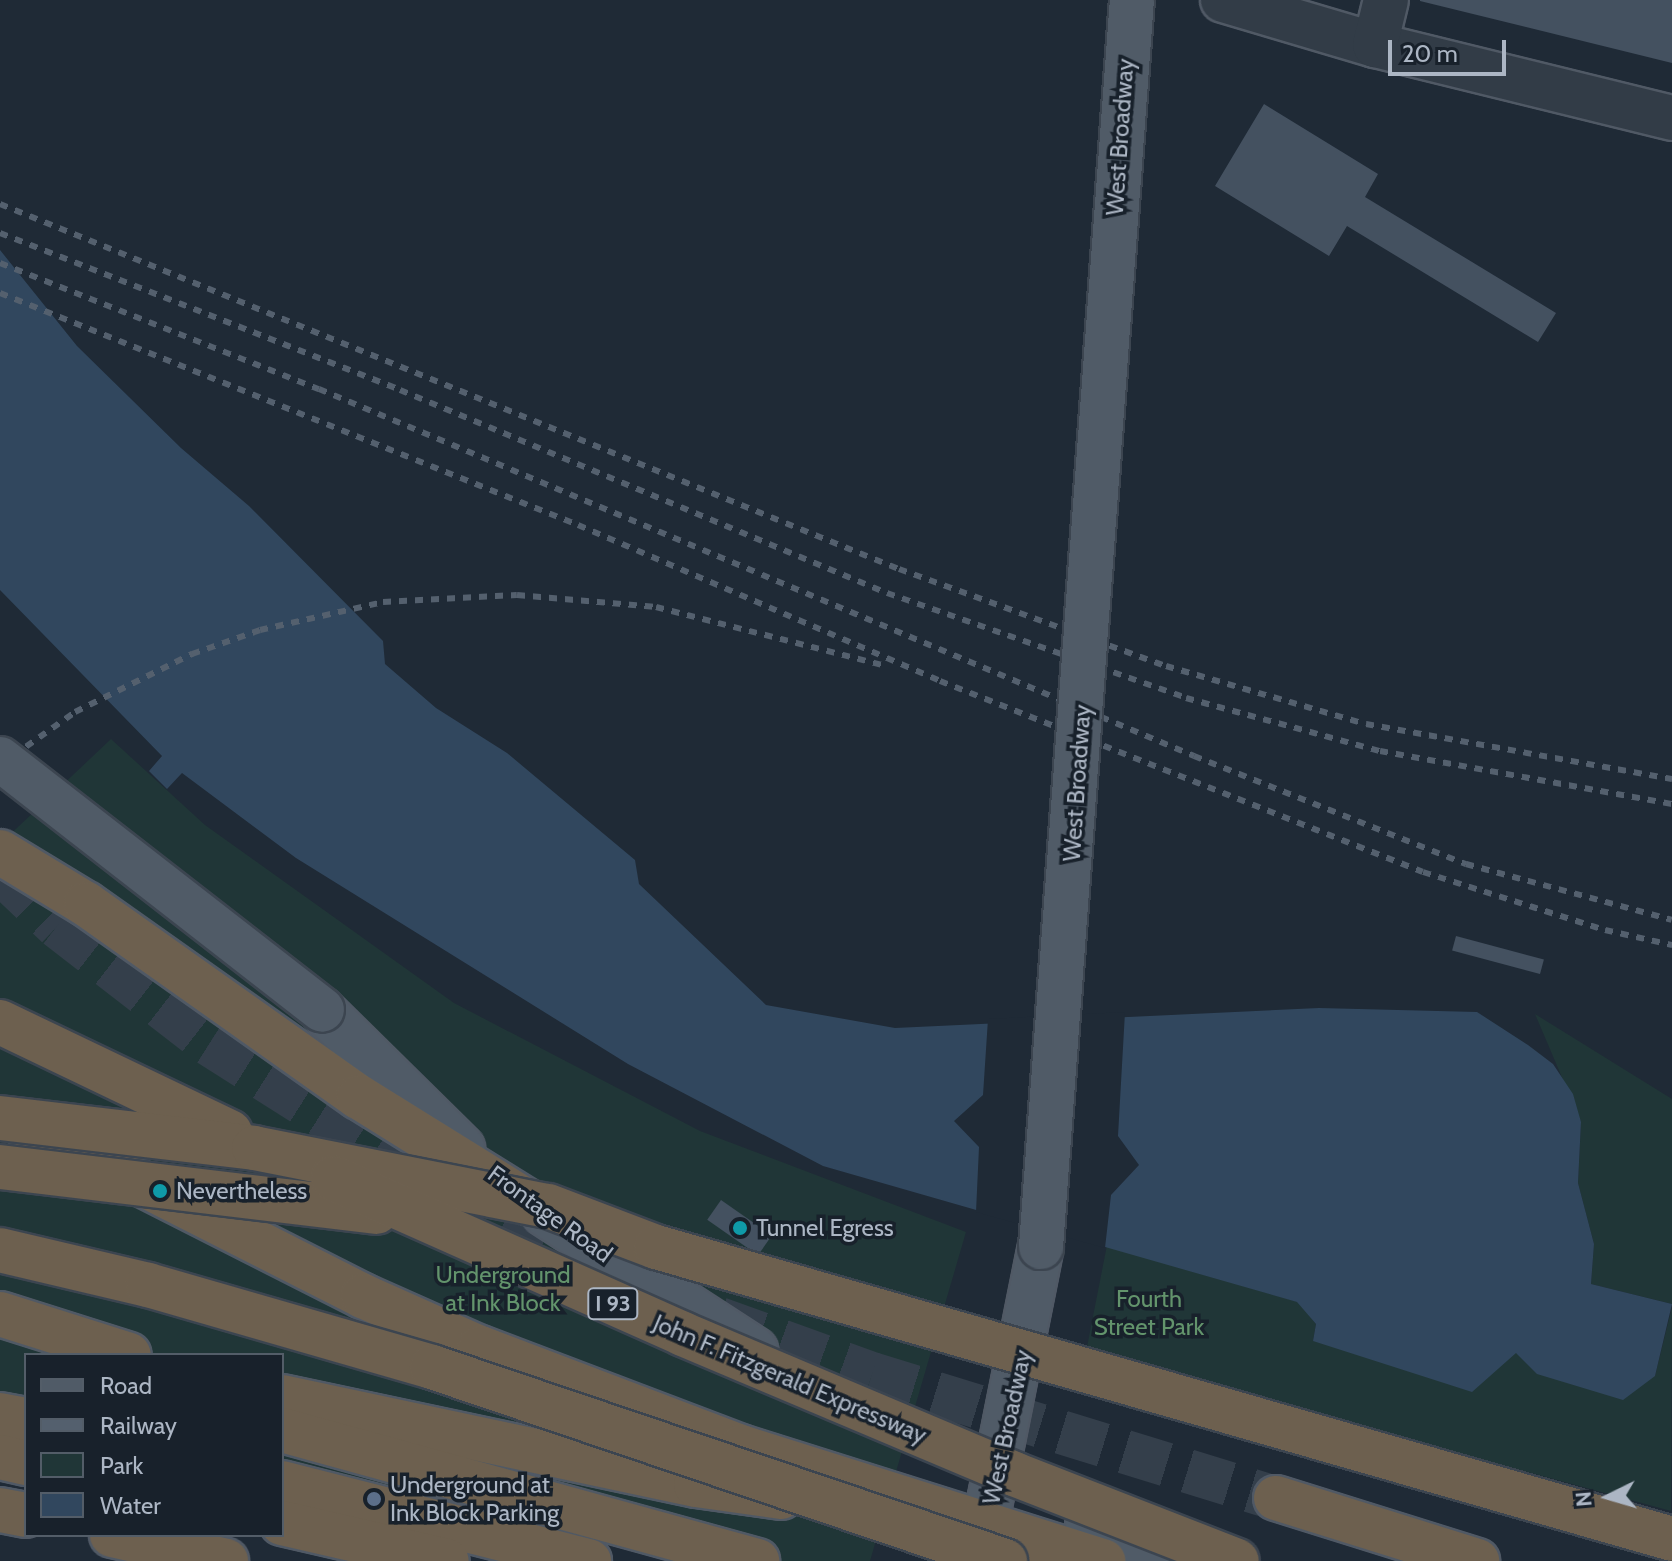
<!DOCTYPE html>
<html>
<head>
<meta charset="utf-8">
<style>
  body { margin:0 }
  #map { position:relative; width:1672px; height:1561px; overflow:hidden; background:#1f2a36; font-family:Cabin,sans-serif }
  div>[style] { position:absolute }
  .green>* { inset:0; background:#203637 }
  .water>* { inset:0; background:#31475e }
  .pier>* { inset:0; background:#1f2a36 }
  .building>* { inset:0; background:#445160; transform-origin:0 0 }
  .highway-tunnel>* { height:44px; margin-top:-22px; transform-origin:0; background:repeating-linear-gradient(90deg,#343f4b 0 44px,transparent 0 66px) }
  .roads { filter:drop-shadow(2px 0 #505965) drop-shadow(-2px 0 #505965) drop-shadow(0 2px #505965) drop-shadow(0 -2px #505965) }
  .minor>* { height:44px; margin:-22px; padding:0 22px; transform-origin:22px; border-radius:22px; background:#323c47 }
  .major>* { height:44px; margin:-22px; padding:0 22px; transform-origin:22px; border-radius:22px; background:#505b67 }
  .highway>* { height:44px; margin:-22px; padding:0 22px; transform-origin:22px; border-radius:22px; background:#6d604f }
  .rail>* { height:6px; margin-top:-3px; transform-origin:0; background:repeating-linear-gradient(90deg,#54606e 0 8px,transparent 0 16px) }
  .bridges { filter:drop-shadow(2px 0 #3c4550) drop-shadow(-2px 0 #3c4550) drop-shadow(0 2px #3c4550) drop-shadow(0 -2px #3c4550) }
  .major-bridge>* { height:44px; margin:-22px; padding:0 22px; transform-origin:22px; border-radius:22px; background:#505b67 }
  .highway-bridge>* { height:44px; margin:-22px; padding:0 22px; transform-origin:22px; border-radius:22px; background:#6d604f }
  .dots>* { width:22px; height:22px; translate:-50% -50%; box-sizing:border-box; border:4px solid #18212b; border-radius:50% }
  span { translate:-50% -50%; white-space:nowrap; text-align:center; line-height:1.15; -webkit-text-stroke:7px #18212b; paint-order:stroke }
  .shield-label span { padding:2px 6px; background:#18212b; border:2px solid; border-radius:6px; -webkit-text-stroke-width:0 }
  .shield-label { font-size:22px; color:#acb6c4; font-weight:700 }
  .street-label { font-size:24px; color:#acb6c4 }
  .poi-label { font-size:24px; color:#acb6c4 }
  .left { translate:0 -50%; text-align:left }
  .park-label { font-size:24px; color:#63946c }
  .legend { position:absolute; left:24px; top:1353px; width:260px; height:184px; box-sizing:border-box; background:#18212b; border:2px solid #535d68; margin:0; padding:10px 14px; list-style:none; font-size:24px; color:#acb6c4 }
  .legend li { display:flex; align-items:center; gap:16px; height:40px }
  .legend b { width:40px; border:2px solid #535d68 }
  .north { position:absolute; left:1568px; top:1457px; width:80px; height:80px; -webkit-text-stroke:6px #18212b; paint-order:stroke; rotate:265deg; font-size:22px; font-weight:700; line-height:32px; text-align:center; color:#acb6c4 }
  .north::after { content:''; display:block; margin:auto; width:28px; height:36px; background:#acb6c4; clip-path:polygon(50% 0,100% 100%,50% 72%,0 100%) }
  .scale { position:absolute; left:1388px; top:40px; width:118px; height:36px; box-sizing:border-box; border:4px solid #acb6c4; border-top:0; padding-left:10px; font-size:24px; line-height:28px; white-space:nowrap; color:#acb6c4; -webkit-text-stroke:6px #18212b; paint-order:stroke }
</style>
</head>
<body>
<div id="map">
  <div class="green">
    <div style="clip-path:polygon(111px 739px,205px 825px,454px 1003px,700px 1131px,966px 1232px,870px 1561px,755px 1561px,282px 1489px,282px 1355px,26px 1355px,26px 1450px,0 1446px,0 844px)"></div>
    <div style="clip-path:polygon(1535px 1014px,1672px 1099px,1672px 1304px,1591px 1284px,1594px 1244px,1578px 1183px,1581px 1122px)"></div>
    <div style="clip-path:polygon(1107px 1245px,1298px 1302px,1316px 1324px,1313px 1341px,1516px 1352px,1655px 1376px,1672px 1307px,1671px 1511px,1086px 1352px)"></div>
  </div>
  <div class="water">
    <div style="clip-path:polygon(0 250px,77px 346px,181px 448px,249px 506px,383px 641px,385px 664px,436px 708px,507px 753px,635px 860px,639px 884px,766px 1005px,895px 1028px,1319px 1008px,1477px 1012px,1528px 1045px,1553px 1064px,1573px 1094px,1581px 1122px,1578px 1183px,1594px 1244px,1591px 1284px,1672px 1304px,1655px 1376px,1623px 1400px,1537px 1374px,1516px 1353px,1472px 1392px,1313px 1341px,1316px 1324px,1297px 1302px,823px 1166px,628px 1064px,296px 858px,182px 773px,167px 789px,149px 771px,162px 756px,0 590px)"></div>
  </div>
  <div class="pier">
    <div style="clip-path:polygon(1125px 1012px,1118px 1136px,1139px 1165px,1111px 1195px,1105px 1248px,976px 1212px,979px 1147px,954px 1121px,983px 1095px,988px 1019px)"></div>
  </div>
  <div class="building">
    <div style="clip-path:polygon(1420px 0,1672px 0,1672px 63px,1420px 1px)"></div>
    <div style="clip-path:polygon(1264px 104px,1378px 174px,1365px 197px,1556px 313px,1538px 342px,1347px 226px,1329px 256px,1215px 186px)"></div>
    <div style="left:1456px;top:936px;width:91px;height:15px;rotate:15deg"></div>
    <div style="left:721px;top:1200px;width:62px;height:24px;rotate:35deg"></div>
  </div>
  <div class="highway-tunnel">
    <div style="left:0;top:872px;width:79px;rotate:43.5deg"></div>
    <div style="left:57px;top:926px;width:192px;rotate:37.8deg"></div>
    <div style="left:209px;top:1044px;width:213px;rotate:32.3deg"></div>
    <div style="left:389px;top:1158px;width:246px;rotate:27.8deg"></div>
    <div style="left:719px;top:1319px;width:163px;rotate:19.8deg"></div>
    <div style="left:872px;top:1374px;width:423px;rotate:17.1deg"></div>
  </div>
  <div class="roads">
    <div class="minor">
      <div style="left:1223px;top:0;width:159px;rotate:16.5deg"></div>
      <div style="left:1375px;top:45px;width:306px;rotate:13.8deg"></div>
      <div style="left:1375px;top:45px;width:46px;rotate:-76.3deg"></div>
    </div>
    <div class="major">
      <div style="left:322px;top:1010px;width:197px;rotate:44.6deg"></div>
      <div style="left:544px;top:1213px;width:252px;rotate:33deg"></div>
      <div style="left:1088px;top:1524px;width:94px;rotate:23.3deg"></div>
      <div style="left:978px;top:1561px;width:320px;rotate:-78.7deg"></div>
    </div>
    <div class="highway">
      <div style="left:0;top:852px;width:100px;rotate:31.2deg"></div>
      <div style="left:86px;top:904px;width:334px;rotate:35.3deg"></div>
      <div style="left:359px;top:1097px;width:199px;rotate:31.9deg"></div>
      <div style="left:20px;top:1122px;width:385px;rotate:26.9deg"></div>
      <div style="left:363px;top:1296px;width:128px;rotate:24deg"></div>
      <div style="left:480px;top:1348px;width:279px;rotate:20.8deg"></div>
      <div style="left:741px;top:1447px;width:380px;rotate:17.5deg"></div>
      <div style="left:0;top:1314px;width:135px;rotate:17.6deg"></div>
      <div style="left:282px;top:1397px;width:423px;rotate:12deg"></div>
      <div style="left:696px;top:1485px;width:86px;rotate:8deg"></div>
      <div style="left:0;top:1415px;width:26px;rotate:11deg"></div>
      <div style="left:282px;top:1430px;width:493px;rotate:15.4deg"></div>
      <div style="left:0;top:1457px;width:27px;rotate:13deg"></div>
      <div style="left:282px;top:1483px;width:317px;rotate:14.3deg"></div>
      <div style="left:1276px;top:1498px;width:211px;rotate:17.4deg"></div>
      <div style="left:0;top:1510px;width:26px;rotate:11deg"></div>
      <div style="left:282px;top:1523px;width:169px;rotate:13deg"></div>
      <div style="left:112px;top:1535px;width:117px;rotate:12.8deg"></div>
    </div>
  </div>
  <div class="rail">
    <div style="left:0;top:204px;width:970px;rotate:22.1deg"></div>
    <div style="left:899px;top:569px;width:284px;rotate:20deg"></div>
    <div style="left:1166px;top:666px;width:208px;rotate:16.2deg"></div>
    <div style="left:1366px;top:724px;width:311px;rotate:10.2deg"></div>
    <div style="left:0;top:233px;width:430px;rotate:21.4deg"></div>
    <div style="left:400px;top:390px;width:528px;rotate:22.63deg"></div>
    <div style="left:887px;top:593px;width:317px;rotate:19.3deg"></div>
    <div style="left:1186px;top:698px;width:201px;rotate:15.3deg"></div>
    <div style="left:1380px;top:751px;width:297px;rotate:10.3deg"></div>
    <div style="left:0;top:263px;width:343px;rotate:21.6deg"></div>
    <div style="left:319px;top:389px;width:949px;rotate:22.75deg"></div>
    <div style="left:1194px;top:756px;width:293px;rotate:21.7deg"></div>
    <div style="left:1466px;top:864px;width:213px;rotate:15.2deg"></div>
    <div style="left:0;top:293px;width:623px;rotate:21.87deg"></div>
    <div style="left:578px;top:525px;width:394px;rotate:23.3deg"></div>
    <div style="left:940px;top:681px;width:519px;rotate:21.58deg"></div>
    <div style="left:1423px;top:872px;width:191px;rotate:17.7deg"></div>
    <div style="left:1605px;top:930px;width:69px;rotate:12.6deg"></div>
    <div style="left:0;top:765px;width:92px;rotate:-35.2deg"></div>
    <div style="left:75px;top:712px;width:131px;rotate:-26.4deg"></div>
    <div style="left:192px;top:654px;width:72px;rotate:-19.4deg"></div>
    <div style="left:260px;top:630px;width:126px;rotate:-12.8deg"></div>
    <div style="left:383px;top:602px;width:134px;rotate:-3deg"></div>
    <div style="left:517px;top:595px;width:140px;rotate:4.9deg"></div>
    <div style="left:656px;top:607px;width:233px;rotate:14.4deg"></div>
  </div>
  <div class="bridges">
    <div class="major-bridge">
      <div style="left:0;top:759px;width:408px;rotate:37.9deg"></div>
      <div style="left:1041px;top:1247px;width:1250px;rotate:-85.83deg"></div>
    </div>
    <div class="highway-bridge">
      <div style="left:0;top:1022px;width:255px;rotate:25.6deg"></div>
      <div style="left:0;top:1118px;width:256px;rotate:6.7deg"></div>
      <div style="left:254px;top:1148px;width:300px;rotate:11.2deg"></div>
      <div style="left:548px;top:1206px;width:116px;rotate:20.8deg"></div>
      <div style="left:656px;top:1247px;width:1057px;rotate:16.03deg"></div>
      <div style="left:0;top:1167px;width:379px;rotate:6.8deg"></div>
      <div style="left:333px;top:1178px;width:383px;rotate:24deg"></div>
      <div style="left:683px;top:1334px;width:359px;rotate:22.9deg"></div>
      <div style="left:1014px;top:1474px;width:239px;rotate:21.3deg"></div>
      <div style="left:0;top:1250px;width:152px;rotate:13.3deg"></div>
      <div style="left:148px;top:1285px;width:296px;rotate:16.1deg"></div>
      <div style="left:432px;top:1367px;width:605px;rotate:18.7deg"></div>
    </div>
  </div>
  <div class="dots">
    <div style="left:160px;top:1191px;background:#0f9aa8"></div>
    <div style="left:740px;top:1228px;background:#0f9aa8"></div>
    <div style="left:374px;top:1499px;background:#5c6f8a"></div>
  </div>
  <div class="shield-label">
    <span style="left:613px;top:1304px">I 93</span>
  </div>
  <div class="street-label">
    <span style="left:1120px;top:137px;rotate:-86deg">West Broadway</span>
    <span style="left:1077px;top:783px;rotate:-86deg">West Broadway</span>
    <span style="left:550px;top:1214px;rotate:36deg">Frontage Road</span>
    <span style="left:790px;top:1379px;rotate:23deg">John F. Fitzgerald Expressway</span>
    <span style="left:1007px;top:1427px;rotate:-78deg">West Broadway</span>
  </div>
  <div class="poi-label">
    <span class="left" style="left:176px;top:1191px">Nevertheless</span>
    <span class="left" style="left:756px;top:1228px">Tunnel Egress</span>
    <span class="left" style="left:390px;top:1499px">Underground at<br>Ink Block Parking</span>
  </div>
  <div class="park-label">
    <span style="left:503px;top:1289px">Underground<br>at Ink Block</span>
    <span style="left:1149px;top:1313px">Fourth<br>Street Park</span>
  </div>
  <ul class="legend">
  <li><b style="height:10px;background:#505b67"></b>Road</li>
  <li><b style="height:10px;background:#54606e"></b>Railway</li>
  <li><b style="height:22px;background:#203637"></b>Park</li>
  <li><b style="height:22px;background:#31475e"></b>Water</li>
  </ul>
  <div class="north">N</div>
  <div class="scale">20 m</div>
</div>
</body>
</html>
